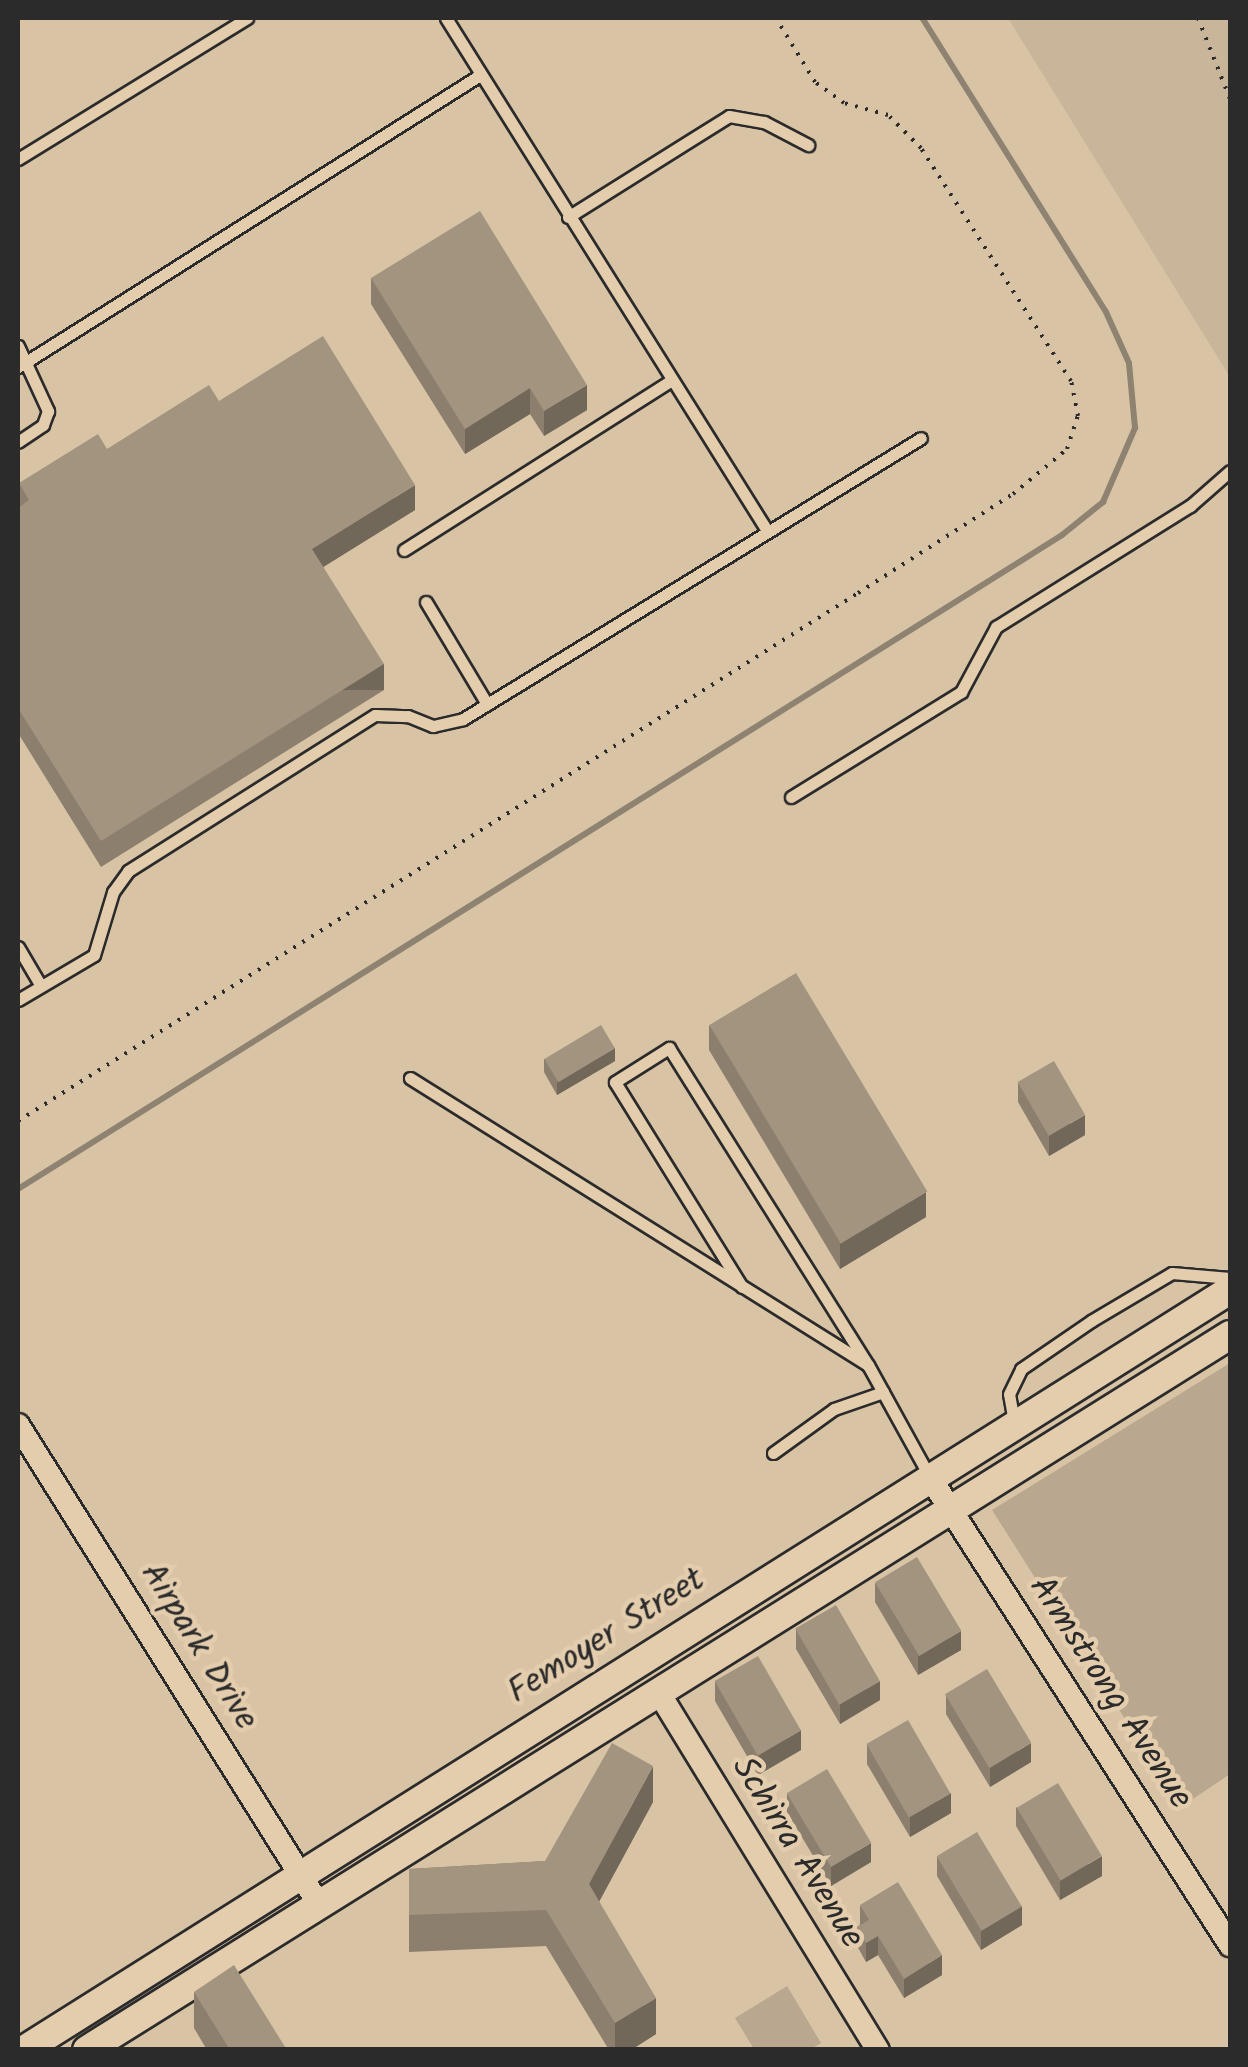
<!DOCTYPE html>
<html>
<head>
<meta charset="utf-8">
<style>
  body { margin:0 }
  #map { position:relative; width:1248px; height:2067px; overflow:hidden; background:#d9c3a5; font-family:Kalam,sans-serif }
  div>[style] { position:absolute }
  .built>* { inset:0; background:#c9b59a }
  .green>* { inset:0; background:#b9a78f }
  .stream>* { height:6px; margin:-3px; padding:0 3px; transform-origin:3px; border-radius:3px; background:#8e8271 }
  .path>* { height:4px; margin-top:-2px; transform-origin:0; background:repeating-linear-gradient(90deg,#2b2b2b 0 2.5px,transparent 0 10.5px) }
  .roads { filter:drop-shadow(2px 0 #2b2b2b) drop-shadow(-2px 0 #2b2b2b) drop-shadow(0 2px #2b2b2b) drop-shadow(0 -2px #2b2b2b) }
  .service>* { height:11px; margin:-5.5px; padding:0 5.5px; transform-origin:5.5px; border-radius:5.5px; background:#e4cdad }
  .minor>* { height:22px; margin:-11px; padding:0 11px; transform-origin:11px; border-radius:11px; background:#e4cdad }
  .tertiary>* { height:28px; margin:-14px; padding:0 14px; transform-origin:14px; border-radius:14px; background:#e4cdad }
  .wall>* { inset:0; background:#8c7f6e }
  .shaded-wall>* { inset:0; background:#72685a; transform-origin:0 0 }
  .building>* { inset:0; background:#a39480; transform-origin:0 0 }
  span { translate:-50% -50%; white-space:nowrap; text-align:center; line-height:1.15; -webkit-text-stroke:9px #e4cdad; paint-order:stroke }
  .street-label { font-size:35px; color:#2b2b2b }
  .frame { position:absolute; inset:0; border:20px solid #2b2b2b; pointer-events:none }
</style>
</head>
<body>
<div id="map">
  <div class="built">
    <div style="clip-path:polygon(1008px 18px,1230px 18px,1230px 377px)"></div>
  </div>
  <div class="green">
    <div style="clip-path:polygon(1230px 1363px,1230px 1774px,1181px 1807px,992px 1510px)"></div>
    <div style="clip-path:polygon(787px 1986px,821px 2043px,811px 2049px,754px 2049px,735px 2018px)"></div>
  </div>
  <div class="stream">
    <div style="left:18px;top:1189px;width:1232px;rotate:-32.06deg"></div>
    <div style="left:1062px;top:535px;width:53px;rotate:-38.8deg"></div>
    <div style="left:1103px;top:502px;width:81px;rotate:-66.6deg"></div>
    <div style="left:1135px;top:428px;width:65px;rotate:-95.3deg"></div>
    <div style="left:1129px;top:363px;width:56px;rotate:-114.3deg"></div>
    <div style="left:1106px;top:312px;width:347px;rotate:-122deg"></div>
  </div>
  <div class="path">
    <div style="left:1198px;top:18px;width:87px;rotate:68.4deg"></div>
    <div style="left:18px;top:1121px;width:992px;rotate:-32.15deg"></div>
    <div style="left:858px;top:593px;width:184px;rotate:-32.6deg"></div>
    <div style="left:1013px;top:494px;width:70px;rotate:-39.8deg"></div>
    <div style="left:1067px;top:449px;width:35px;rotate:-72deg"></div>
    <div style="left:1078px;top:416px;width:36px;rotate:-101deg"></div>
    <div style="left:1071px;top:381px;width:277px;rotate:-122.8deg"></div>
    <div style="left:921px;top:148px;width:47px;rotate:-135deg"></div>
    <div style="left:888px;top:115px;width:46px;rotate:-164.7deg"></div>
    <div style="left:844px;top:103px;width:36px;rotate:-144deg"></div>
    <div style="left:815px;top:82px;width:75px;rotate:-121.4deg"></div>
  </div>
  <div class="roads">
    <div class="service">
      <div style="left:446px;top:18px;width:603px;rotate:57.94deg"></div>
      <div style="left:18px;top:159px;width:269px;rotate:-31.6deg"></div>
      <div style="left:568px;top:217px;width:190px;rotate:-32.1deg"></div>
      <div style="left:729px;top:116px;width:36px;rotate:10deg"></div>
      <div style="left:764px;top:122px;width:50px;rotate:27.6deg"></div>
      <div style="left:18px;top:346px;width:72px;rotate:65.2deg"></div>
      <div style="left:48px;top:411px;width:15px;rotate:110deg"></div>
      <div style="left:43px;top:425px;width:30px;rotate:146deg"></div>
      <div style="left:18px;top:367px;width:547px;rotate:-32.29deg"></div>
      <div style="left:404px;top:550px;width:317px;rotate:-32.4deg"></div>
      <div style="left:426px;top:602px;width:119px;rotate:59.1deg"></div>
      <div style="left:791px;top:797px;width:200px;rotate:-31.7deg"></div>
      <div style="left:961px;top:692px;width:74px;rotate:-61.7deg"></div>
      <div style="left:996px;top:627px;width:229px;rotate:-32deg"></div>
      <div style="left:1190px;top:506px;width:53px;rotate:-41.2deg"></div>
      <div style="left:18px;top:947px;width:45px;rotate:59.5deg"></div>
      <div style="left:18px;top:1000px;width:88px;rotate:-30.6deg"></div>
      <div style="left:94px;top:955px;width:66px;rotate:-73.2deg"></div>
      <div style="left:113px;top:892px;width:26px;rotate:-54deg"></div>
      <div style="left:128px;top:871px;width:292px;rotate:-32.3deg"></div>
      <div style="left:375px;top:715px;width:33px;rotate:2deg"></div>
      <div style="left:408px;top:716px;width:27px;rotate:22deg"></div>
      <div style="left:433px;top:726px;width:31px;rotate:-13deg"></div>
      <div style="left:463px;top:719px;width:537px;rotate:-31.53deg"></div>
      <div style="left:410px;top:1078px;width:540px;rotate:32.07deg"></div>
      <div style="left:868px;top:1365px;width:130px;rotate:61.1deg"></div>
      <div style="left:742px;top:1287px;width:241px;rotate:-121.8deg"></div>
      <div style="left:615px;top:1082px;width:64px;rotate:-32.2deg"></div>
      <div style="left:669px;top:1048px;width:374px;rotate:57.9deg"></div>
      <div style="left:1014px;top:1422px;width:28px;rotate:-100deg"></div>
      <div style="left:1009px;top:1394px;width:28px;rotate:-64deg"></div>
      <div style="left:1021px;top:1369px;width:85px;rotate:-34.4deg"></div>
      <div style="left:1091px;top:1321px;width:94px;rotate:-30.7deg"></div>
      <div style="left:1172px;top:1273px;width:58px;rotate:4.9deg"></div>
      <div style="left:773px;top:1453px;width:75px;rotate:-35.8deg"></div>
      <div style="left:834px;top:1409px;width:52px;rotate:-19.1deg"></div>
    </div>
    <div class="minor">
      <div style="left:18px;top:1425px;width:568px;rotate:57.88deg"></div>
      <div style="left:931px;top:1479px;width:554px;rotate:57.31deg"></div>
      <div style="left:659px;top:1693px;width:419px;rotate:58.5deg"></div>
    </div>
    <div class="tertiary">
      <div style="left:24px;top:2050px;width:1425px;rotate:-32.22deg"></div>
      <div style="left:87px;top:2050px;width:1348px;rotate:-32.03deg"></div>
    </div>
  </div>
  <div class="wall">
    <div style="clip-path:polygon(371px 278px,587px 410px,544px 436px,530px 414px,465px 454px,371px 304px)"></div>
    <div style="clip-path:polygon(219px 401px,415px 510px,323px 567px,384px 690px,101px 867px,18px 733px,19px 483px,107px 449px)"></div>
    <div style="clip-path:polygon(709px 1025px,926px 1217px,840px 1269px,709px 1050px)"></div>
    <div style="clip-path:polygon(544px 1059px,615px 1061px,557px 1095px,544px 1072px)"></div>
    <div style="clip-path:polygon(1018px 1083px,1085px 1135px,1049px 1156px,1018px 1102px)"></div>
    <div style="clip-path:polygon(875px 1583px,961px 1650px,918px 1675px,875px 1602px)"></div>
    <div style="clip-path:polygon(796px 1629px,880px 1700px,840px 1724px,796px 1649px)"></div>
    <div style="clip-path:polygon(715px 1681px,801px 1750px,758px 1775px,715px 1701px)"></div>
    <div style="clip-path:polygon(946px 1695px,1031px 1762px,990px 1787px,946px 1714px)"></div>
    <div style="clip-path:polygon(867px 1744px,951px 1813px,910px 1837px,867px 1764px)"></div>
    <div style="clip-path:polygon(787px 1793px,871px 1862px,831px 1886px,787px 1812px)"></div>
    <div style="clip-path:polygon(653px 1802px,599px 1902px,656px 2034px,631px 2050px,609px 2050px,546px 1946px,409px 1952px,409px 1869px,545px 1861px)"></div>
    <div style="clip-path:polygon(1016px 1807px,1102px 1876px,1060px 1900px,1016px 1826px)"></div>
    <div style="clip-path:polygon(937px 1857px,1022px 1925px,981px 1950px,937px 1876px)"></div>
    <div style="clip-path:polygon(860px 1905px,942px 1975px,904px 1998px,878px 1955px,866px 1962px,857px 1946px,857px 1927px,860px 1925px)"></div>
    <div style="clip-path:polygon(194px 1992px,287px 2050px,207px 2050px,194px 2028px)"></div>
  </div>
  <div class="shaded-wall">
    <div style="clip-path:polygon(587px 385px,587px 410px,544px 436px,544px 411px)"></div>
    <div style="clip-path:polygon(530px 388px,530px 414px,465px 454px,465px 429px)"></div>
    <div style="clip-path:polygon(415px 485px,415px 510px,312px 574px,312px 549px)"></div>
    <div style="left:384px;top:664px;width:26px;height:334px;rotate:90deg"></div>
    <div style="clip-path:polygon(615px 1048px,615px 1061px,557px 1095px,557px 1082px)"></div>
    <div style="clip-path:polygon(1085px 1115px,1085px 1135px,1049px 1156px,1049px 1136px)"></div>
    <div style="clip-path:polygon(926px 1192px,926px 1217px,840px 1269px,840px 1244px)"></div>
    <div style="clip-path:polygon(961px 1631px,961px 1650px,918px 1675px,918px 1656px)"></div>
    <div style="clip-path:polygon(880px 1681px,880px 1700px,840px 1724px,840px 1704px)"></div>
    <div style="clip-path:polygon(801px 1730px,801px 1750px,758px 1775px,758px 1756px)"></div>
    <div style="clip-path:polygon(1031px 1743px,1031px 1762px,990px 1787px,990px 1768px)"></div>
    <div style="clip-path:polygon(653px 1766px,653px 1802px,589px 1920px,589px 1884px)"></div>
    <div style="clip-path:polygon(951px 1793px,951px 1813px,910px 1837px,910px 1817px)"></div>
    <div style="clip-path:polygon(871px 1843px,871px 1862px,831px 1886px,831px 1867px)"></div>
    <div style="clip-path:polygon(1102px 1856px,1102px 1876px,1060px 1900px,1060px 1881px)"></div>
    <div style="clip-path:polygon(1022px 1906px,1022px 1925px,981px 1950px,981px 1931px)"></div>
    <div style="clip-path:polygon(878px 1936px,878px 1955px,866px 1962px,866px 1943px)"></div>
    <div style="clip-path:polygon(942px 1955px,942px 1975px,904px 1998px,904px 1979px)"></div>
    <div style="clip-path:polygon(656px 1998px,656px 2034px,631px 2050px,615px 2050px,615px 2023px)"></div>
  </div>
  <div class="building">
    <div style="clip-path:polygon(480px 211px,587px 385px,544px 411px,530px 388px,465px 429px,371px 278px)"></div>
    <div style="clip-path:polygon(323px 336px,415px 485px,312px 549px,384px 664px,101px 841px,18px 708px,18px 508px,29px 500px,19px 483px,98px 434px,107px 449px,209px 385px,219px 401px)"></div>
    <div style="left:796px;top:973px;width:255px;height:101px;rotate:59deg"></div>
    <div style="left:601px;top:1025px;width:27px;height:66px;rotate:59deg"></div>
    <div style="left:1054px;top:1061px;width:62px;height:42px;rotate:60deg"></div>
    <div style="left:917px;top:1557px;width:86px;height:49px;rotate:59deg"></div>
    <div style="left:836px;top:1605px;width:88px;height:47px;rotate:60deg"></div>
    <div style="left:758px;top:1656px;width:86px;height:50px;rotate:60deg"></div>
    <div style="left:987px;top:1669px;width:86px;height:49px;rotate:59deg"></div>
    <div style="left:908px;top:1720px;width:85px;height:48px;rotate:60deg"></div>
    <div style="clip-path:polygon(612px 1743px,653px 1766px,589px 1884px,656px 1998px,615px 2023px,546px 1910px,409px 1915px,409px 1869px,545px 1861px)"></div>
    <div style="left:827px;top:1769px;width:86px;height:47px;rotate:59deg"></div>
    <div style="left:1058px;top:1783px;width:85px;height:48px;rotate:59deg"></div>
    <div style="left:977px;top:1832px;width:87px;height:47px;rotate:59deg"></div>
    <div style="clip-path:polygon(898px 1882px,942px 1955px,904px 1979px,878px 1936px,866px 1943px,857px 1927px,869px 1920px,860px 1905px)"></div>
    <div style="clip-path:polygon(234px 1965px,287px 2050px,230px 2050px,194px 1992px)"></div>
  </div>
  <div class="street-label">
    <span style="left:607px;top:1637px;rotate:-32deg">Femoyer Street</span>
    <span style="left:198px;top:1647px;rotate:58deg">Airpark Drive</span>
    <span style="left:1110px;top:1693px;rotate:57deg">Armstrong Avenue</span>
    <span style="left:797px;top:1853px;rotate:58deg">Schirra Avenue</span>
  </div>
  <div class="frame"></div>
</div>
</body>
</html>
